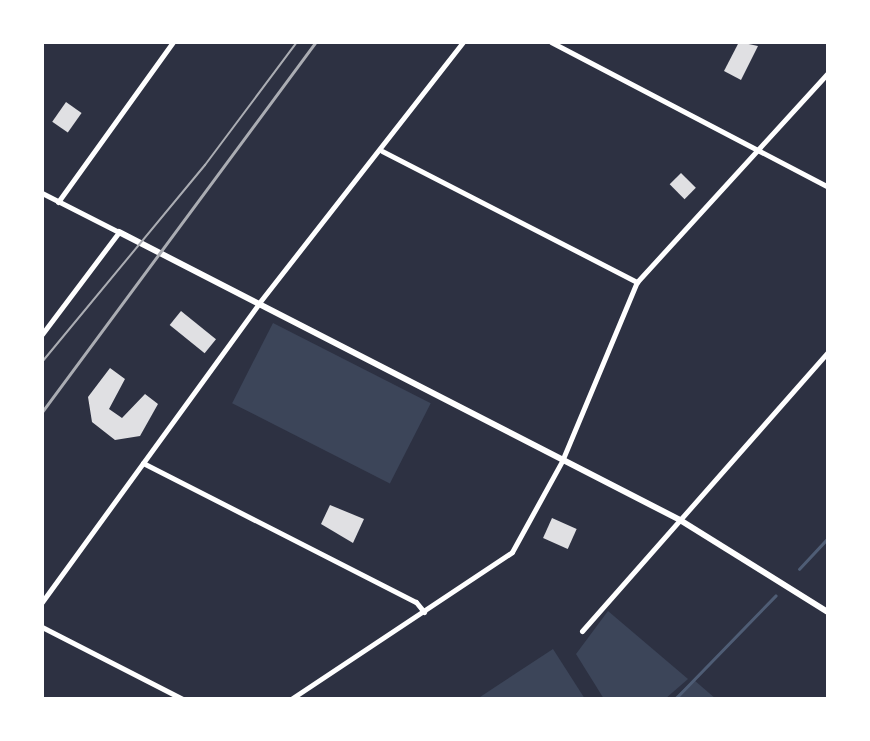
<!DOCTYPE html>
<html>
<head>
<meta charset="utf-8">
<style>
  body { margin:0 }
  #map { position:relative; width:870px; height:741px; overflow:hidden; background:#2d3142; font-family:Helvetica,sans-serif }
  div>[style] { position:absolute }
  .green>* { inset:0; background:#3c4559; transform-origin:0 0 }
  .stream>* { height:2.5px; margin:-1.25px; padding:0 1.25px; transform-origin:1.25px; border-radius:1.25px; background:#4f5d75 }
  .building>* { inset:0; background:#e0e0e3; transform-origin:0 0 }
  .minor>* { height:5px; margin:-2.5px; padding:0 2.5px; transform-origin:2.5px; border-radius:2.5px; background:#fff }
  .tertiary>* { height:6px; margin:-3px; padding:0 3px; transform-origin:3px; border-radius:3px; background:#fff }
  .tram>* { height:2px; margin:-1px; padding:0 1px; transform-origin:1px; border-radius:1px; background:#abadb3 }
  .rail>* { height:2.5px; margin:-1.25px; padding:0 1.25px; transform-origin:1.25px; border-radius:1.25px; background:#abadb3 }
  span { translate:-50% -50%; white-space:nowrap; text-align:center; line-height:1.15; -webkit-text-stroke:6px #fff; paint-order:stroke }
  .frame { position:absolute; inset:0; border:44px solid #fff; pointer-events:none }
</style>
</head>
<body>
<div id="map">
  <div class="green">
    <div style="left:273px;top:323px;width:177px;height:90px;rotate:27deg"></div>
    <div style="clip-path:polygon(608px 611px,688px 679px,665px 699px,604px 699px,576px 654px)"></div>
    <div style="clip-path:polygon(553px 649px,585px 699px,477px 699px)"></div>
    <div style="clip-path:polygon(694px 680px,716px 699px,673px 699px)"></div>
  </div>
  <div class="stream">
    <div style="left:799px;top:569px;width:42px;rotate:-46.9deg"></div>
    <div style="left:675px;top:699px;width:144px;rotate:-45.8deg"></div>
  </div>
  <div class="building">
    <div style="clip-path:polygon(739px 42px,758px 46px,741px 80px,724px 71px)"></div>
    <div style="left:66px;top:102px;width:19px;height:24px;rotate:35deg"></div>
    <div style="left:681px;top:173px;width:21px;height:16px;rotate:45deg"></div>
    <div style="left:181px;top:311px;width:45px;height:18px;rotate:39deg"></div>
    <div style="clip-path:polygon(110px 368px,125px 379px,109px 409px,122px 418px,145px 394px,158px 404px,140px 436px,115px 440px,92px 422px,88px 397px)"></div>
    <div style="clip-path:polygon(330px 505px,364px 519px,353px 543px,321px 524px)"></div>
    <div style="left:552px;top:518px;width:27px;height:22px;rotate:24deg"></div>
  </div>
  <div class="minor">
    <div style="left:551px;top:42px;width:313px;rotate:27.6deg"></div>
    <div style="left:382px;top:151px;width:287px;rotate:27.2deg"></div>
    <div style="left:42px;top:193px;width:86px;rotate:26.9deg"></div>
    <div style="left:119px;top:232px;width:128px;rotate:127deg"></div>
    <div style="left:58px;top:202px;width:197px;rotate:-54.3deg"></div>
    <div style="left:143px;top:463px;width:306px;rotate:27deg"></div>
    <div style="left:416px;top:602px;width:13px;rotate:51deg"></div>
    <div style="left:42px;top:602px;width:369px;rotate:-54deg"></div>
    <div style="left:259px;top:303px;width:331px;rotate:-52deg"></div>
    <div style="left:42px;top:627px;width:158px;rotate:27.1deg"></div>
    <div style="left:582px;top:631px;width:372px;rotate:-48.6deg"></div>
    <div style="left:291px;top:699px;width:265px;rotate:-33.6deg"></div>
    <div style="left:512px;top:552px;width:104px;rotate:-61.2deg"></div>
    <div style="left:562px;top:461px;width:194px;rotate:-67.3deg"></div>
    <div style="left:637px;top:282px;width:283px;rotate:-47.6deg"></div>
  </div>
  <div class="tertiary">
    <div style="left:119px;top:232px;width:631px;rotate:27.17deg"></div>
    <div style="left:680px;top:520px;width:174px;rotate:31.9deg"></div>
  </div>
  <div class="tram">
    <div style="left:42px;top:362px;width:256px;rotate:-50.4deg"></div>
    <div style="left:205px;top:165px;width:154px;rotate:-53.2deg"></div>
  </div>
  <div class="rail">
    <div style="left:42px;top:412px;width:460px;rotate:-53.5deg"></div>
  </div>
  <div class="frame"></div>
</div>
</body>
</html>
